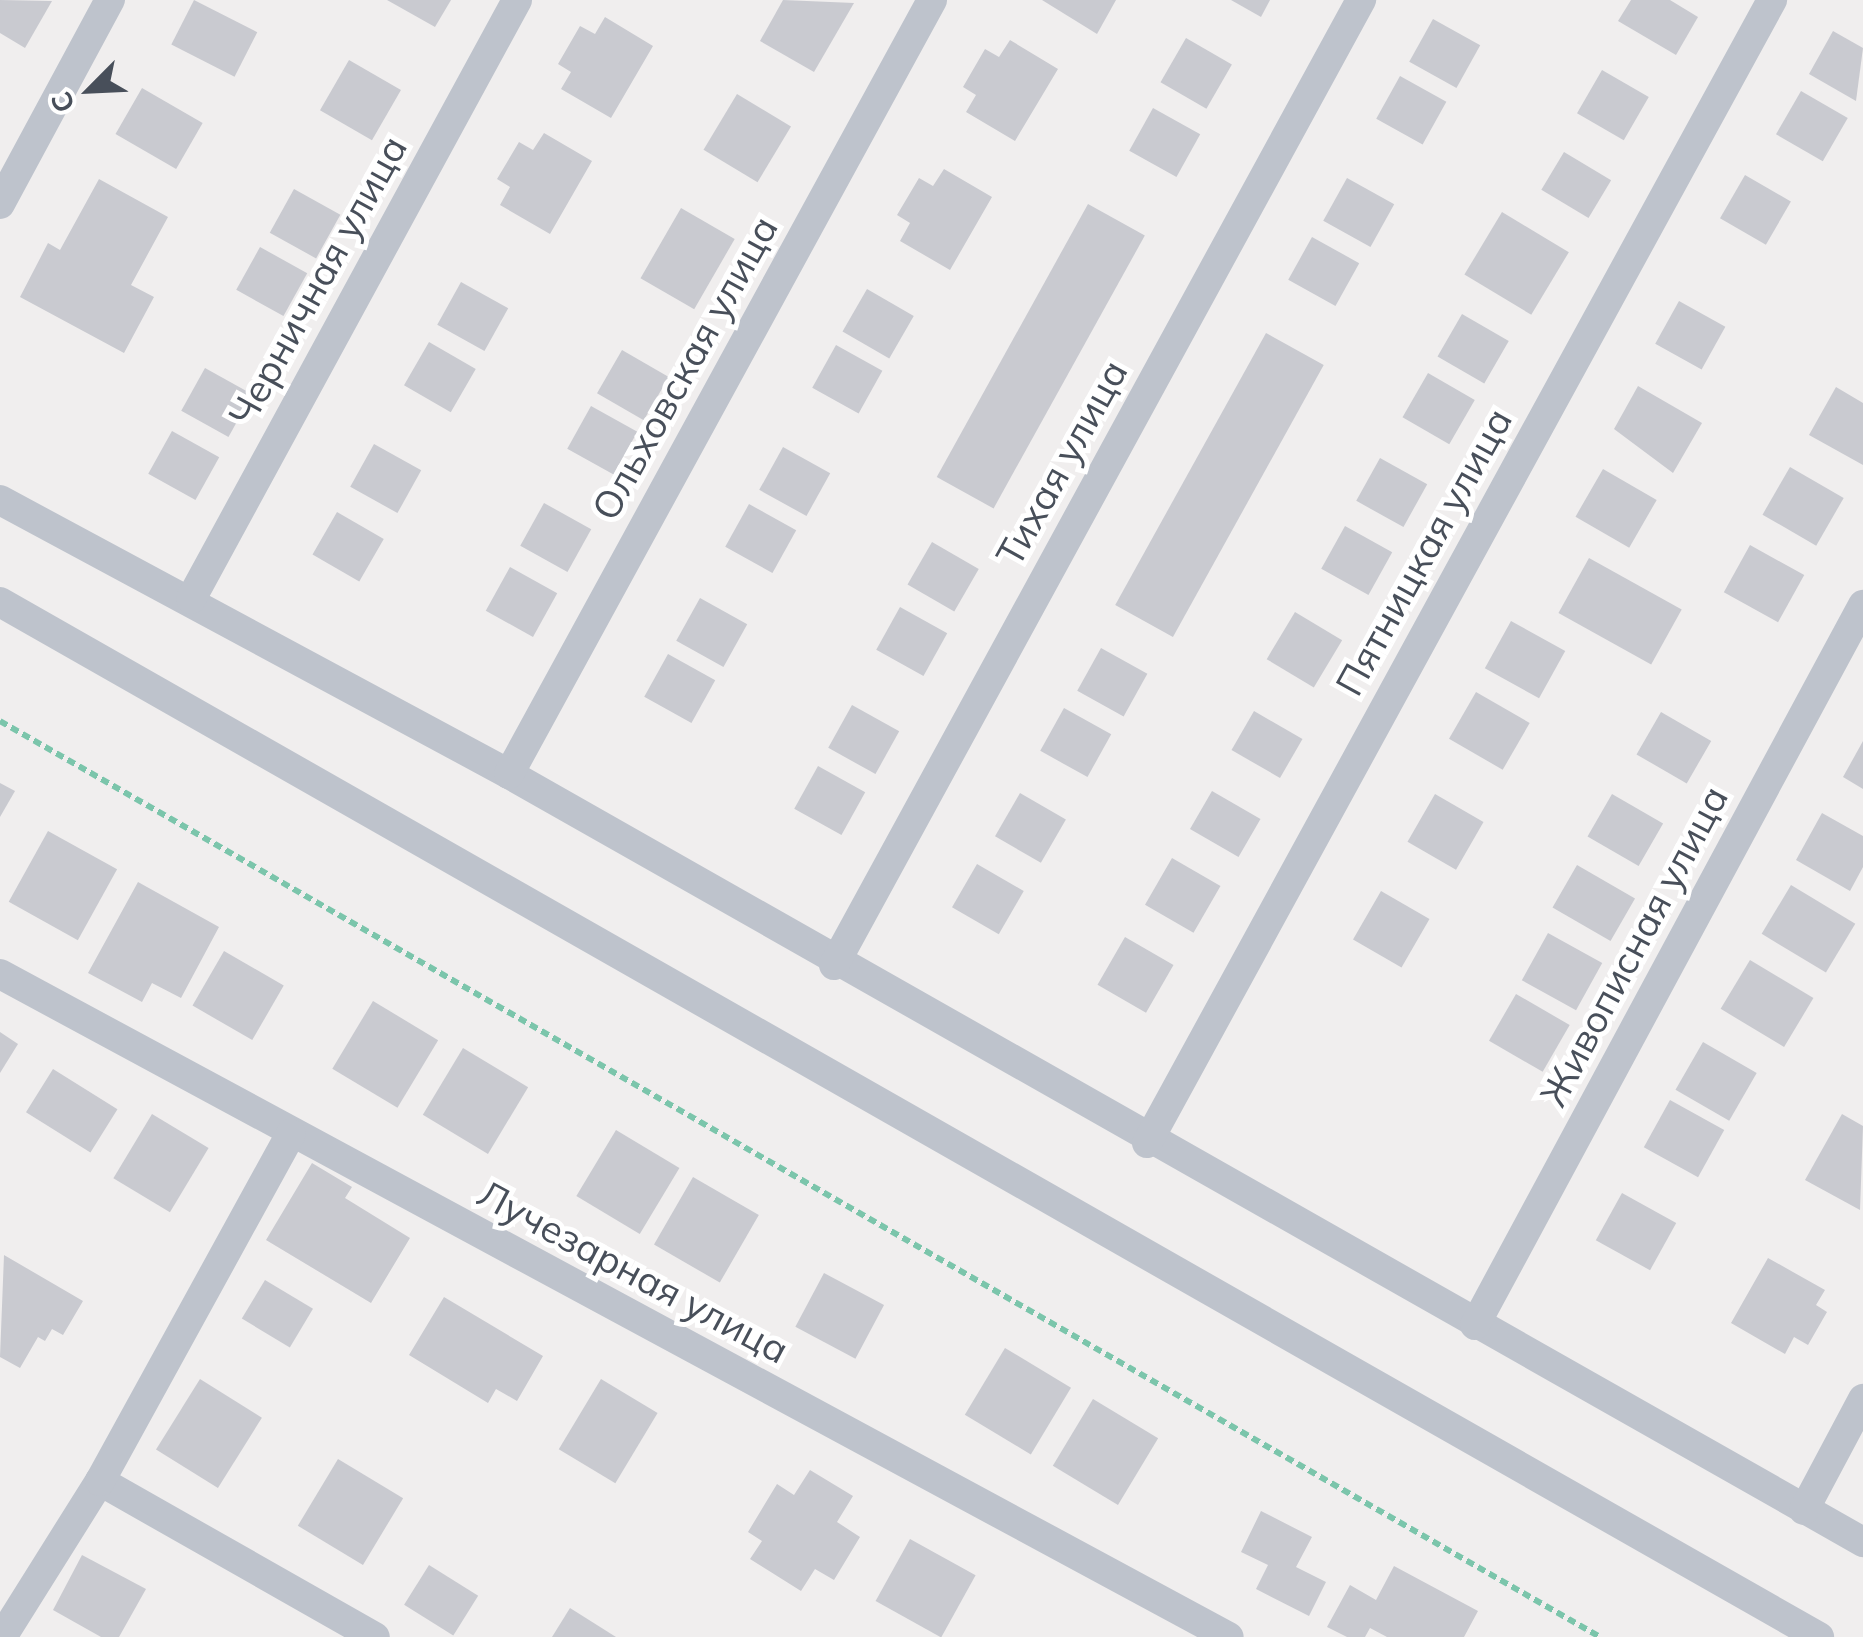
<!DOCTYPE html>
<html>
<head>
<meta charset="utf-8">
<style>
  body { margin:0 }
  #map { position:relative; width:1863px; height:1637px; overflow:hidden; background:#f0eeee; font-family:Mulish,sans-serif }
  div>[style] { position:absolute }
  .building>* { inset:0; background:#c9cad0; transform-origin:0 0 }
  .path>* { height:6px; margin-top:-3px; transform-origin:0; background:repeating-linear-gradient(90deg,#7bc5ab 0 8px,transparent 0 13px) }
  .minor>* { height:30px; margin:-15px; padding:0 15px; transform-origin:15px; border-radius:15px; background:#bec3cc }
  span { translate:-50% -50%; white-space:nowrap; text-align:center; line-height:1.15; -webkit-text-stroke:10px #fff; paint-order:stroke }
  .street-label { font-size:38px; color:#484f5a }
  .north { position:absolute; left:40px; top:40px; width:100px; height:100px; -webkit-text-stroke:8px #fff; paint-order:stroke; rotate:246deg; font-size:28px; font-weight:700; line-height:40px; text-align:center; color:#484f5a }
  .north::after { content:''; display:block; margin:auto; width:35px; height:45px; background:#484f5a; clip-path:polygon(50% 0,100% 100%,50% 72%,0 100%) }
</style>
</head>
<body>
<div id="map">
  <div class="building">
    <div style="clip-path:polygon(0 0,52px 1px,25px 48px,0 33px)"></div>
    <div style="left:194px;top:0;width:71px;height:50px;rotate:27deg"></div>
    <div style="clip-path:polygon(387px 0,451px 0,435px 27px)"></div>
    <div style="clip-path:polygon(783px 0,854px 3px,814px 72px,760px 41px)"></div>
    <div style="clip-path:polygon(1042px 0,1116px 0,1097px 34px)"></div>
    <div style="clip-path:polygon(1231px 0,1270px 0,1261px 17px)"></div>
    <div style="clip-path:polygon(1631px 0,1670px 0,1698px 17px,1676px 55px,1618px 21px)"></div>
    <div style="clip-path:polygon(605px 17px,653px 46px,611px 118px,561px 89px,571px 72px,558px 64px,580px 26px,595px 34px)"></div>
    <div style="left:1433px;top:19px;width:54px;height:49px;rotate:29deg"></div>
    <div style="clip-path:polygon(1833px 31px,1863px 48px,1856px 101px,1809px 74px)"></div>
    <div style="left:1186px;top:38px;width:53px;height:51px;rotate:30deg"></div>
    <div style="clip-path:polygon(1010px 40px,1058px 69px,1015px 141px,966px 112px,976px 95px,963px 87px,985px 49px,999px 57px)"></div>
    <div style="left:349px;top:60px;width:60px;height:58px;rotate:30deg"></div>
    <div style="left:1602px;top:70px;width:54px;height:50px;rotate:30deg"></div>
    <div style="left:1400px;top:76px;width:53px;height:49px;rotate:29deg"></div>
    <div style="left:142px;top:88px;width:70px;height:53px;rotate:30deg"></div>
    <div style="left:1801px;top:91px;width:54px;height:50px;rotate:30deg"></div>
    <div style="left:737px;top:94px;width:63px;height:65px;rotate:31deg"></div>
    <div style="left:1153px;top:108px;width:54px;height:49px;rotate:29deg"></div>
    <div style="clip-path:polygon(544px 133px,592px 161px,550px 234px,500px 205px,510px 187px,497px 179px,519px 142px,533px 150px)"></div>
    <div style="left:1564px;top:152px;width:55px;height:44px;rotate:31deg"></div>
    <div style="clip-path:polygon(944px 169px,992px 197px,950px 270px,900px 241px,910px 223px,897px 215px,919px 178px,933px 186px)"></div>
    <div style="left:1745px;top:175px;width:53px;height:50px;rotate:30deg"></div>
    <div style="left:1347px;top:178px;width:54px;height:49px;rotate:29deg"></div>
    <div style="clip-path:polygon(99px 179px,168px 217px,131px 285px,154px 297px,124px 353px,20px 297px,48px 243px,60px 250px)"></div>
    <div style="left:294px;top:189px;width:53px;height:50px;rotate:29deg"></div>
    <div style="left:1088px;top:204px;width:65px;height:312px;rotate:29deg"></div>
    <div style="left:681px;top:208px;width:62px;height:81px;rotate:30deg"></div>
    <div style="left:1502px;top:212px;width:78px;height:73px;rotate:31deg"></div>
    <div style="left:1312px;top:237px;width:54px;height:49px;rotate:29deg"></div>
    <div style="left:260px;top:247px;width:54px;height:49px;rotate:29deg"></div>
    <div style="left:461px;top:282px;width:54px;height:49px;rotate:29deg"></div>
    <div style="left:867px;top:289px;width:54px;height:49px;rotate:30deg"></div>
    <div style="left:1679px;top:301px;width:53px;height:49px;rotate:29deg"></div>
    <div style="left:1462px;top:314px;width:54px;height:49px;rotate:30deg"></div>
    <div style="left:1266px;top:333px;width:66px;height:311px;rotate:29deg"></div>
    <div style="left:429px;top:342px;width:54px;height:50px;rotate:30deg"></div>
    <div style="left:836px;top:345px;width:53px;height:49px;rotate:29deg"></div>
    <div style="left:622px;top:350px;width:54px;height:50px;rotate:30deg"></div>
    <div style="left:205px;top:368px;width:54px;height:49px;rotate:29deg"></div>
    <div style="left:1428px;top:373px;width:54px;height:51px;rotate:30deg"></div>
    <div style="clip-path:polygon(1638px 386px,1702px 423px,1673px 473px,1614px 429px)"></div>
    <div style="clip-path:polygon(1836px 387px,1863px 403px,1863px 465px,1809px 435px)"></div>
    <div style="left:591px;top:406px;width:53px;height:49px;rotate:29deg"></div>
    <div style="left:172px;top:431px;width:54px;height:49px;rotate:29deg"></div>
    <div style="left:374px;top:444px;width:54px;height:49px;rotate:29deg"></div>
    <div style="left:783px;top:447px;width:54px;height:49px;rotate:29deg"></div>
    <div style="left:1380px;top:458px;width:54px;height:49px;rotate:29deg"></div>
    <div style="left:1790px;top:467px;width:62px;height:55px;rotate:30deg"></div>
    <div style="left:1603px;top:469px;width:62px;height:55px;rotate:30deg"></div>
    <div style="left:544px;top:503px;width:54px;height:49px;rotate:29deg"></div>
    <div style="left:749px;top:504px;width:54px;height:49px;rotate:29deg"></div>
    <div style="left:337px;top:512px;width:54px;height:49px;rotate:30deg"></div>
    <div style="left:1345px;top:526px;width:54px;height:49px;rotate:29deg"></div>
    <div style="left:932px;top:542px;width:54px;height:49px;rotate:30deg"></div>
    <div style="left:1750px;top:545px;width:62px;height:54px;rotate:29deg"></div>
    <div style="left:1589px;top:558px;width:106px;height:63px;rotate:29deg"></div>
    <div style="left:510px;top:567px;width:54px;height:50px;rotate:29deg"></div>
    <div style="left:700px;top:598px;width:54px;height:49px;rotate:29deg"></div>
    <div style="left:900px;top:607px;width:54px;height:49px;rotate:29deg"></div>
    <div style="left:1295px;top:612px;width:55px;height:55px;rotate:31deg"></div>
    <div style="left:1511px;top:621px;width:62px;height:54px;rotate:29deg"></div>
    <div style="left:1101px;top:648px;width:53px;height:49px;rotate:29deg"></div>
    <div style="left:668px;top:654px;width:54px;height:49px;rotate:29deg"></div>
    <div style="left:1476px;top:692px;width:62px;height:54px;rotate:30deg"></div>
    <div style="left:852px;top:705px;width:54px;height:49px;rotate:29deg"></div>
    <div style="left:1064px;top:708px;width:54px;height:49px;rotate:29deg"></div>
    <div style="left:1254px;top:711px;width:56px;height:45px;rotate:30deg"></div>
    <div style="left:1661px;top:712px;width:58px;height:49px;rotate:30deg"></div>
    <div style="clip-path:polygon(1863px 741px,1863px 789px,1843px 777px)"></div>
    <div style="left:818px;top:766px;width:54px;height:49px;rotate:29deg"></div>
    <div style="clip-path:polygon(0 783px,15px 791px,0 817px)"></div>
    <div style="left:1212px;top:791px;width:56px;height:44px;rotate:30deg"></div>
    <div style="left:1020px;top:793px;width:53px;height:50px;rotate:30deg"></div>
    <div style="left:1435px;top:794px;width:56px;height:55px;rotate:30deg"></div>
    <div style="left:1612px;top:794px;width:59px;height:49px;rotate:30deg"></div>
    <div style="clip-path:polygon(1822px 813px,1863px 836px,1863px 867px,1850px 891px,1796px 860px)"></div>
    <div style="left:48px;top:831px;width:79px;height:81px;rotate:29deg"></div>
    <div style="left:1172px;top:858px;width:56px;height:54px;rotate:30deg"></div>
    <div style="left:977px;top:864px;width:54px;height:50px;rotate:30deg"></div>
    <div style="left:1577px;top:865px;width:67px;height:49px;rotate:30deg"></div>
    <div style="clip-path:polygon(138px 882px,219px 927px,181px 998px,152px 983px,142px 1002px,88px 973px)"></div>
    <div style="left:1791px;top:885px;width:75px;height:57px;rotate:31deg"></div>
    <div style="left:1381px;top:891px;width:56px;height:56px;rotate:30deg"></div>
    <div style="left:1548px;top:933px;width:62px;height:54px;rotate:29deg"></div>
    <div style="left:1125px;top:937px;width:56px;height:55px;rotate:30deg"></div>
    <div style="left:224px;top:951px;width:69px;height:63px;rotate:30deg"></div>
    <div style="left:1750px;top:960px;width:74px;height:57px;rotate:31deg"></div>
    <div style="left:1516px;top:994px;width:62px;height:54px;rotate:30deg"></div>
    <div style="left:373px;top:1001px;width:76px;height:79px;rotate:31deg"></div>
    <div style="clip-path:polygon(0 1032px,18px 1044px,0 1073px)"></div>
    <div style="left:1703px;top:1042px;width:62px;height:55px;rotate:30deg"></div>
    <div style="left:463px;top:1048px;width:76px;height:78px;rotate:31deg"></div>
    <div style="left:53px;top:1069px;width:76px;height:51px;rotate:32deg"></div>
    <div style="left:1670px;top:1100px;width:62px;height:54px;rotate:29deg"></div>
    <div style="left:152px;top:1114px;width:66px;height:75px;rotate:31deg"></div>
    <div style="clip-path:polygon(1842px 1114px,1863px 1126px,1860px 1210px,1805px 1180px)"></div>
    <div style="left:616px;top:1130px;width:74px;height:77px;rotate:31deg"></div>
    <div style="clip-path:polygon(312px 1163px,352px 1187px,345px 1198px,410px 1238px,371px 1303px,266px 1240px)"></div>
    <div style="left:693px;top:1177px;width:76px;height:78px;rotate:30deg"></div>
    <div style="left:1622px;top:1193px;width:62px;height:54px;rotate:29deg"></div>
    <div style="clip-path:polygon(4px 1255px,83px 1301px,63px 1335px,52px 1329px,45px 1341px,38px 1337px,20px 1368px,0 1357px)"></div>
    <div style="clip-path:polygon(1768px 1258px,1825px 1290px,1816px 1305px,1827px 1312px,1808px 1345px,1794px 1337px,1785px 1354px,1731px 1323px)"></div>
    <div style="left:824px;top:1273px;width:68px;height:61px;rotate:28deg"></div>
    <div style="left:265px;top:1280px;width:56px;height:45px;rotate:31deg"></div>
    <div style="clip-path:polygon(444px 1297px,543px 1356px,517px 1401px,496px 1389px,488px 1403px,409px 1355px)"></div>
    <div style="left:1005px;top:1348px;width:77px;height:78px;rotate:31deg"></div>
    <div style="left:200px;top:1379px;width:73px;height:83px;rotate:32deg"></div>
    <div style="left:601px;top:1379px;width:66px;height:82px;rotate:31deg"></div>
    <div style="left:1093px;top:1399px;width:76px;height:78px;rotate:31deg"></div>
    <div style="left:338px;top:1459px;width:76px;height:78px;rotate:31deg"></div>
    <div style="clip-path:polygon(810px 1470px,853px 1496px,837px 1522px,860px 1537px,834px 1580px,815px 1569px,801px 1591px,750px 1559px,762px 1541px,748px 1532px,777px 1484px,794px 1495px)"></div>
    <div style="clip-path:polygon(1261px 1511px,1312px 1537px,1296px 1567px,1326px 1582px,1309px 1616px,1256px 1589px,1268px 1565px,1241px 1552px)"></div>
    <div style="left:910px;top:1539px;width:75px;height:71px;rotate:29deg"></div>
    <div style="clip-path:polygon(82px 1555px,146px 1589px,119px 1637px,101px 1637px,53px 1610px)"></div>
    <div style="left:429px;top:1565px;width:58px;height:47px;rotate:32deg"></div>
    <div style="clip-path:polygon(1394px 1566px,1478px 1611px,1464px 1637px,1387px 1637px,1370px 1628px,1365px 1637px,1347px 1637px,1327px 1627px,1350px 1585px,1376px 1600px)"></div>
    <div style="clip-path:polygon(570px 1608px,616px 1637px,552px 1637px)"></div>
  </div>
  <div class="path">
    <div style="left:0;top:721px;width:1844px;rotate:29.79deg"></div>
  </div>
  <div class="minor">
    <div style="left:0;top:204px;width:232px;rotate:-61.7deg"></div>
    <div style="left:0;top:500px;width:578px;rotate:28.29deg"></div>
    <div style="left:509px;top:774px;width:1557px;rotate:29.56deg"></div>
    <div style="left:191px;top:599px;width:682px;rotate:-61.44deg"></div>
    <div style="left:0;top:602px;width:2093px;rotate:29.64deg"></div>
    <div style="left:509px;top:774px;width:882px;rotate:-61.34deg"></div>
    <div style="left:834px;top:965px;width:1100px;rotate:-61.36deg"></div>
    <div style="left:0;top:974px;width:1396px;rotate:28.35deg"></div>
    <div style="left:1147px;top:1143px;width:1303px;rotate:-61.33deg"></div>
    <div style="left:1475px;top:1325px;width:818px;rotate:-61.68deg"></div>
    <div style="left:100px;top:1481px;width:316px;rotate:29.6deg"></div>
    <div style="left:1804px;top:1510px;width:126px;rotate:-62deg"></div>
    <div style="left:2px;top:1637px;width:184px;rotate:-57.9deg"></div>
    <div style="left:100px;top:1481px;width:396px;rotate:-61.2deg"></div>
  </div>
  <div class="street-label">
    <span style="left:318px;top:281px;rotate:-61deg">Черничная улица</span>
    <span style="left:685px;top:368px;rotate:-61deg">Ольховская улица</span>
    <span style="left:1062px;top:463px;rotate:-61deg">Тихая улица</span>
    <span style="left:1424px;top:552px;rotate:-61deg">Пятницкая улица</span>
    <span style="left:1634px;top:946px;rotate:-62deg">Живописная улица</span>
    <span style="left:633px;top:1272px;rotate:28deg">Лучезарная улица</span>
  </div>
  <div class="north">С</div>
</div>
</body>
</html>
